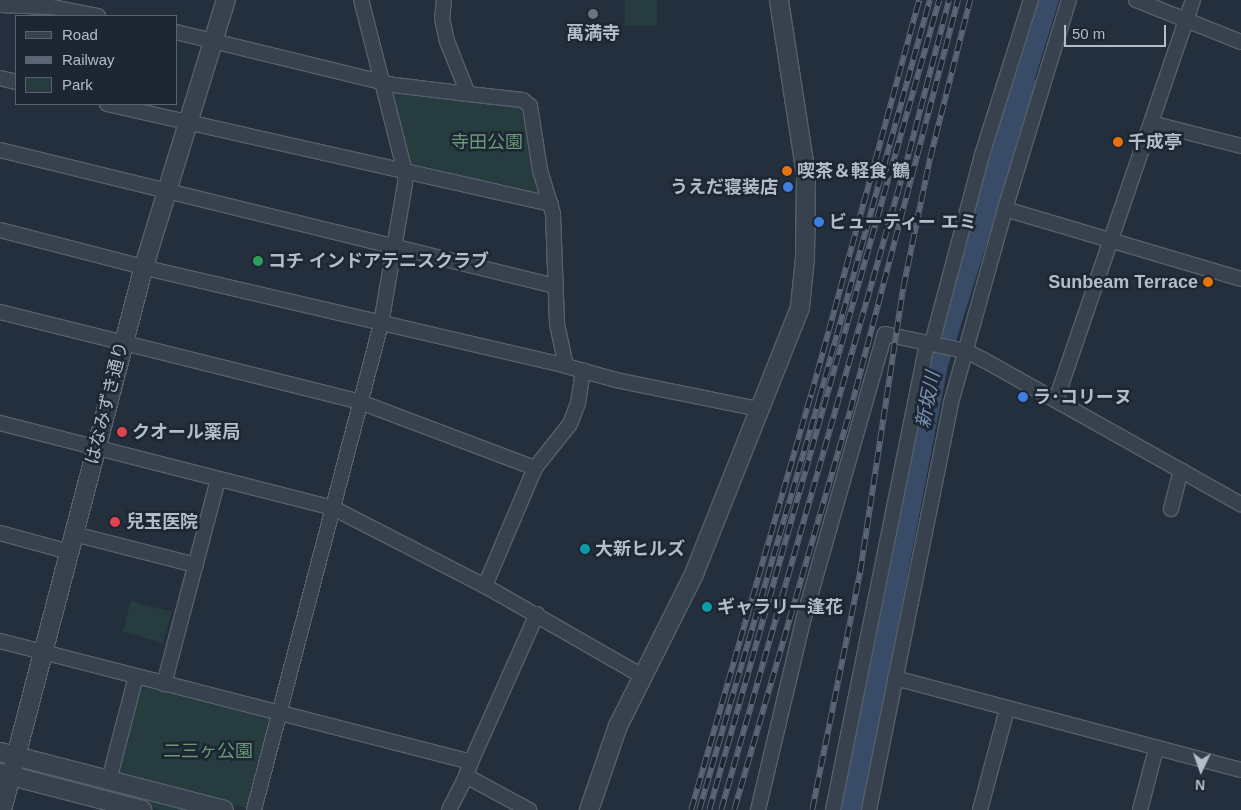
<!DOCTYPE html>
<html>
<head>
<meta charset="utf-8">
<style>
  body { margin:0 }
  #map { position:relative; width:1241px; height:810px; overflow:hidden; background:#242f3e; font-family:Helvetica,"Noto Sans JP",sans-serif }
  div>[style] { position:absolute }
  .green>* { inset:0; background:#263c3f; transform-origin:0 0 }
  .water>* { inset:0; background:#394c67 }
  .river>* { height:25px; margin:-12.5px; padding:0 12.5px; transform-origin:12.5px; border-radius:12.5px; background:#394c67 }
  .roads { filter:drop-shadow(1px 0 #565f6c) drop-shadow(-1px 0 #565f6c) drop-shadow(0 1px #565f6c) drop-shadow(0 -1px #565f6c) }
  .minor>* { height:14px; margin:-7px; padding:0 7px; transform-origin:7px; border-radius:7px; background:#38414e }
  .tertiary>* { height:18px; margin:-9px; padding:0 9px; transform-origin:9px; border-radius:9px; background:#38414e }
  .rail>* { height:5.5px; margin-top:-2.75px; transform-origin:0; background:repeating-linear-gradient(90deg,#1d2633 0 11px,#5a6575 0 22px); box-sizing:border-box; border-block:1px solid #5a6575 }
  .dots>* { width:14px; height:14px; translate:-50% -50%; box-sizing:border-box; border:2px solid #1d2633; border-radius:50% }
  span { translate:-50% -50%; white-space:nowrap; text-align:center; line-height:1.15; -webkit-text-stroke:5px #1d2633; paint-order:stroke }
  .poi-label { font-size:18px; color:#b4bcc9; font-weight:700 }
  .left { translate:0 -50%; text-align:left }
  .right { translate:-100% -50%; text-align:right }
  .park-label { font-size:18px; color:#6b9a76 }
  .street-label { font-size:18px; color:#b4bcc9 }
  .water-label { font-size:19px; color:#7c92b1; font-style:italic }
  .legend { position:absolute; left:15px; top:15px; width:162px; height:90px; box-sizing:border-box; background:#1d2633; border:1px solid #59626f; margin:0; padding:6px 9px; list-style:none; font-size:15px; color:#b4bcc9 }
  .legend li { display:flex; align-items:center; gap:10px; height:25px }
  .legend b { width:25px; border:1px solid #59626f }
  .north { position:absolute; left:1176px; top:745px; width:50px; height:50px; -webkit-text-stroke:4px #1d2633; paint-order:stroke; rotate:183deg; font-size:14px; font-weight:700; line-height:20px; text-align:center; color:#b4bcc9 }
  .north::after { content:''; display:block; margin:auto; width:18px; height:22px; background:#b4bcc9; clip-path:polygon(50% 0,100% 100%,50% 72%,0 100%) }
  .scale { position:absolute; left:1064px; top:25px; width:102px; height:22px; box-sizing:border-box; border:2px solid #b4bcc9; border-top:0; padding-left:6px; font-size:15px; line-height:18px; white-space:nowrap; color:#b4bcc9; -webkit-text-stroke:4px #1d2633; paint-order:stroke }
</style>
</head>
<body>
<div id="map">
  <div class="green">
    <div style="left:625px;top:0;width:32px;height:26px"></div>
    <div style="clip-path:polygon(398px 89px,526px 107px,543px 191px,539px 196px,412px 167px,391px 96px)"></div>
    <div style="left:131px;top:601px;width:42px;height:32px;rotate:15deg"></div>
    <div style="left:141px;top:683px;width:136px;height:94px;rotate:15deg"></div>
    <div style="clip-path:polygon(32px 767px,212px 810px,160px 810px,35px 777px,31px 774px)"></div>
  </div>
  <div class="water">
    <div style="clip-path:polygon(1038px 0,1059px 0,1022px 121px,1005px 113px)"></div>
  </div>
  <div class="river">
    <div style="left:849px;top:810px;width:451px;rotate:-79.1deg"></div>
    <div style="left:934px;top:367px;width:297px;rotate:-72.5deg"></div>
  </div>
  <div class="roads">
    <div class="minor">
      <div style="left:444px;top:0;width:18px;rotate:96deg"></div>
      <div style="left:442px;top:18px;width:24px;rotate:78deg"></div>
      <div style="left:447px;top:41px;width:57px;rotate:68.4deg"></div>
      <div style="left:468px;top:94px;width:55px;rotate:6.2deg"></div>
      <div style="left:523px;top:100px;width:9px;rotate:41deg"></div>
      <div style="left:530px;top:106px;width:65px;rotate:81.1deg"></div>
      <div style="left:540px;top:170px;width:46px;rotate:73.5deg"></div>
      <div style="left:553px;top:214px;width:110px;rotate:87.9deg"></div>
      <div style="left:557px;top:324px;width:43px;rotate:77.9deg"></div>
      <div style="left:566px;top:366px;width:52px;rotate:15.6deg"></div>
      <div style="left:616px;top:380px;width:146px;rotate:11.5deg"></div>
      <div style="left:1136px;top:0;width:113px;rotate:21.8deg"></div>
      <div style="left:0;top:5px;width:52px;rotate:2.2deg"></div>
      <div style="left:52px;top:7px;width:47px;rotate:11.1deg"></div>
      <div style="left:176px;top:32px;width:224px;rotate:13.7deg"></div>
      <div style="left:394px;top:85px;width:75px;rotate:6.9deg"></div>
      <div style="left:0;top:78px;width:16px;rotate:14deg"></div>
      <div style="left:107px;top:104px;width:455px;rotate:12.7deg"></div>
      <div style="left:1151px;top:123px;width:93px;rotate:14.3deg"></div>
      <div style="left:0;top:150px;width:571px;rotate:13.77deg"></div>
      <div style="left:1005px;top:209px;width:246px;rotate:16.5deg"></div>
      <div style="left:0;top:230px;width:164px;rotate:14.5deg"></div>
      <div style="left:159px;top:271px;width:418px;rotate:13.1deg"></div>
      <div style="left:0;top:312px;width:371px;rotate:14deg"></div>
      <div style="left:360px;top:402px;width:187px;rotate:20.7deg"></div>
      <div style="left:535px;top:468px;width:128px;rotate:113deg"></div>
      <div style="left:932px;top:343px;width:195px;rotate:-75.1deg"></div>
      <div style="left:982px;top:155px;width:163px;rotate:-72.5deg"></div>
      <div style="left:1056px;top:400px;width:423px;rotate:-71.1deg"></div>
      <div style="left:0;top:423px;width:344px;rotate:14.3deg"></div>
      <div style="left:333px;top:508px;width:171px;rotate:27.2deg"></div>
      <div style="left:485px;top:586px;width:181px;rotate:29.8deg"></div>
      <div style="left:535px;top:468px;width:56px;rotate:-51.5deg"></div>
      <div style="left:570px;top:424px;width:22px;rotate:-69deg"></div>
      <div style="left:578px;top:403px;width:33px;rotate:-81deg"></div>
      <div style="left:1171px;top:509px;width:40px;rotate:-75.6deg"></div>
      <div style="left:0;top:533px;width:72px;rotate:15.4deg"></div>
      <div style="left:74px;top:534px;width:126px;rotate:14.3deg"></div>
      <div style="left:0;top:641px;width:486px;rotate:14.4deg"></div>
      <div style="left:471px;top:762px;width:15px;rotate:110deg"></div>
      <div style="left:466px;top:776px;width:72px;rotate:28.4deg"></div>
      <div style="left:895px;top:678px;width:358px;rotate:14.9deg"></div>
      <div style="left:164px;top:684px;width:212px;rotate:-75.2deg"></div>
      <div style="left:471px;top:762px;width:162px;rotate:-66deg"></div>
      <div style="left:109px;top:780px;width:107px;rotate:-75.4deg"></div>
      <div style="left:254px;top:810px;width:502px;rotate:-75.36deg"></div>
      <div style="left:381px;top:324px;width:143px;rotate:-80.3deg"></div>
      <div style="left:405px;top:183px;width:11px;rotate:-90deg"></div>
      <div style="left:405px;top:172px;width:178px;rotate:-104.3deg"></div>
      <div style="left:449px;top:810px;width:38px;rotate:-63deg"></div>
      <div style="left:758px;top:810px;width:194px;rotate:-76.6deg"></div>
      <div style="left:803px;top:621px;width:298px;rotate:-74.1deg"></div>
      <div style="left:885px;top:334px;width:83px;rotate:11.9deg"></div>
      <div style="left:966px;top:351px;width:20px;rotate:27deg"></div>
      <div style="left:984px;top:360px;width:295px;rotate:29.3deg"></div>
      <div style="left:833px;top:810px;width:476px;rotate:-78.6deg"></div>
      <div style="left:869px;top:810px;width:415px;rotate:-78.6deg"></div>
      <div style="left:951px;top:403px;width:201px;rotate:-74.4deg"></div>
      <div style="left:1005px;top:209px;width:219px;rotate:-73deg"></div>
      <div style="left:980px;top:810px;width:105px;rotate:-75deg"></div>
      <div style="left:1140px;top:810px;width:63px;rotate:-75.3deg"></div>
    </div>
    <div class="tertiary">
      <div style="left:0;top:752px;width:231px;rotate:14.5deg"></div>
      <div style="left:0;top:773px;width:147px;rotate:14.6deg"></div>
      <div style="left:2px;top:810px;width:562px;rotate:-75.37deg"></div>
      <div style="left:144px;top:266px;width:278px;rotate:-72.9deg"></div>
      <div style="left:589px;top:810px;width:89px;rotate:-71deg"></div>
      <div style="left:618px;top:726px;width:170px;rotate:-63.4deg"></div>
      <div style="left:694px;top:574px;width:287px;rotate:-68.3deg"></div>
      <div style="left:800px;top:307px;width:49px;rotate:-84.2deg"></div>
      <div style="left:805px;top:258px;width:83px;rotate:-89.3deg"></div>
      <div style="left:806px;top:175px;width:177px;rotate:-98.8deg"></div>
    </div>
  </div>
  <div class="rail">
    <div style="left:691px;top:810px;width:432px;rotate:-73.9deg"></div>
    <div style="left:811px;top:395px;width:409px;rotate:-74.7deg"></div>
    <div style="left:699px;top:810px;width:428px;rotate:-73.7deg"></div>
    <div style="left:819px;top:399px;width:414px;rotate:-74.5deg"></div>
    <div style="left:709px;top:810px;width:842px;rotate:-74.15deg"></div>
    <div style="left:721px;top:810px;width:684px;rotate:-74.05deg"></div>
    <div style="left:909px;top:152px;width:157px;rotate:-75.3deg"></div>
    <div style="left:734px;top:810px;width:416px;rotate:-73.8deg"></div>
    <div style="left:850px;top:411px;width:425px;rotate:-75.3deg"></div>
    <div style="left:812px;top:810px;width:243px;rotate:-78.6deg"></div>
    <div style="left:860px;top:572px;width:287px;rotate:-81.4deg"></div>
    <div style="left:903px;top:288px;width:133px;rotate:-78.3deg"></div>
    <div style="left:930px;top:158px;width:163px;rotate:-75.8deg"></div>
  </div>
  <div class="dots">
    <div style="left:593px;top:14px;background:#6b7280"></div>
    <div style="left:1118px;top:142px;background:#e8710a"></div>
    <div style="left:787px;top:171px;background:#e8710a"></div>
    <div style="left:788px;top:187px;background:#3f7fe0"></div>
    <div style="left:819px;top:222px;background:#3f7fe0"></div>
    <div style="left:258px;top:261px;background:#2e9e5b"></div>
    <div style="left:1208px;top:282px;background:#e8710a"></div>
    <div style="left:1023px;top:397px;background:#3f7fe0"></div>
    <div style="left:122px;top:432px;background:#e0444e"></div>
    <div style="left:115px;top:522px;background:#e0444e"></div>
    <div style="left:585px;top:549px;background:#0f9aa8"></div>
    <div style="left:707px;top:607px;background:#0f9aa8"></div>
  </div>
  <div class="poi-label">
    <span style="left:593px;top:33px">萬満寺</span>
    <span class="left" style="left:1128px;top:142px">千成亭</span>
    <span class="left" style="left:797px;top:171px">喫茶＆軽食 鶴</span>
    <span class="right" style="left:778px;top:187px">うえだ寝装店</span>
    <span class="left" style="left:829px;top:222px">ビューティー エミ</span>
    <span class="left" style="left:268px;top:261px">コチ インドアテニスクラブ</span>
    <span class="right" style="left:1198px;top:282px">Sunbeam Terrace</span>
    <span class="left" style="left:1033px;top:397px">ラ･コリーヌ</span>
    <span class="left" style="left:132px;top:432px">クオール薬局</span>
    <span class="left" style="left:126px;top:522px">兒玉医院</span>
    <span class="left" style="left:595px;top:549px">大新ヒルズ</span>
    <span class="left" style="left:717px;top:607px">ギャラリー逢花</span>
  </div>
  <div class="park-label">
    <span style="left:487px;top:142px">寺田公園</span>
    <span style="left:208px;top:751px">二三ヶ公園</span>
  </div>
  <div class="street-label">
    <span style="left:107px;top:403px;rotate:-76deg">はなみずき通り</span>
  </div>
  <div class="water-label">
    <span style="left:928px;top:400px;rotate:-79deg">新坂川</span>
  </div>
  <ul class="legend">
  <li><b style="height:6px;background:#38414e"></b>Road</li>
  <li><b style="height:6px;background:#5a6575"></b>Railway</li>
  <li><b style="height:14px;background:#263c3f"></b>Park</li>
  </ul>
  <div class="north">N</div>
  <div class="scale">50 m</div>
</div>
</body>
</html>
